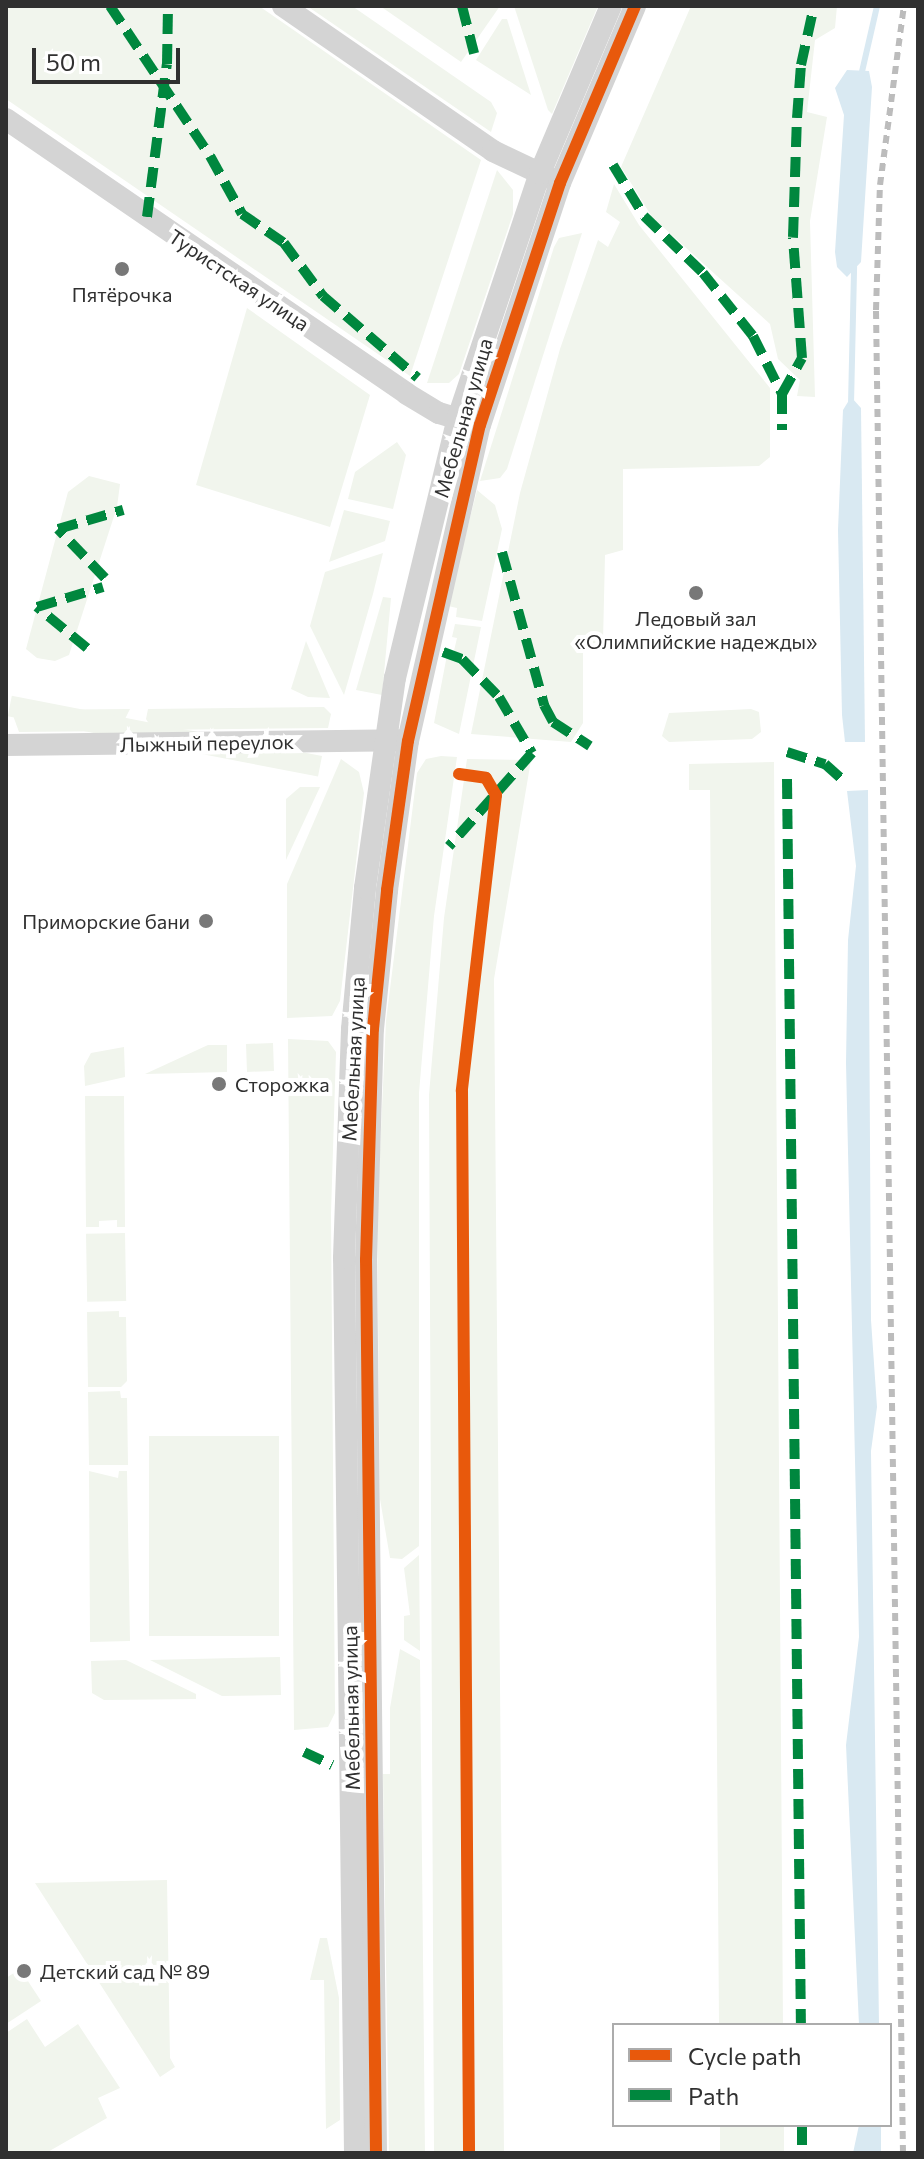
<!DOCTYPE html>
<html>
<head>
<meta charset="utf-8">
<style>
  body { margin:0 }
  #map { position:relative; width:924px; height:2159px; overflow:hidden; background:#fff; font-family:Commissioner,sans-serif }
  div>[style] { position:absolute }
  .green>* { inset:0; background:#f1f5ed; transform-origin:0 0 }
  .water>* { inset:0; background:#d9e9f2 }
  .stream>* { height:6px; margin:-3px; padding:0 3px; transform-origin:3px; border-radius:3px; background:#d9e9f2 }
  .minor>* { height:22px; margin:-11px; padding:0 11px; transform-origin:11px; border-radius:11px; background:#d4d4d4 }
  .rail>* { height:6px; margin-top:-3px; transform-origin:0; background:repeating-linear-gradient(90deg,#bcbcbc 0 8px,transparent 0 14px) }
  .quiet>* { height:10px; margin-top:-5px; transform-origin:0; background:repeating-linear-gradient(90deg,#00873e 0 20px,transparent 0 30px) }
  .cycleway>* { height:12px; margin:-6px; padding:0 6px; transform-origin:6px; border-radius:6px; background:#e8590c }
  .dots>* { width:22px; height:22px; translate:-50% -50%; box-sizing:border-box; border:4px solid #fff; border-radius:50% }
  span { translate:-50% -50%; white-space:nowrap; text-align:center; line-height:1.15; -webkit-text-stroke:8px #fff; paint-order:stroke }
  .street-label { font-size:20px; color:#303030 }
  .poi-label { font-size:20px; color:#303030 }
  .right { translate:-100% -50%; text-align:right }
  .left { translate:0 -50%; text-align:left }
  .frame { position:absolute; inset:0; border:8px solid #303030; pointer-events:none }
  .legend { position:absolute; left:612px; top:2023px; width:280px; height:104px; box-sizing:border-box; background:#fff; border:2px solid #acacac; margin:0; padding:10px 14px; list-style:none; font-size:24px; color:#303030 }
  .legend li { display:flex; align-items:center; gap:16px; height:40px }
  .legend b { width:40px; border:2px solid #acacac }
  .scale { position:absolute; left:32px; top:48px; width:148px; height:36px; box-sizing:border-box; border:4px solid #303030; border-top:0; padding-left:10px; font-size:24px; line-height:28px; white-space:nowrap; color:#303030; -webkit-text-stroke:6px #fff; paint-order:stroke }
</style>
</head>
<body>
<div id="map">
  <div class="green">
    <div style="clip-path:polygon(6px 6px,259px 6px,481px 160px,410px 376px,6px 99px)"></div>
    <div style="clip-path:polygon(307px 6px,352px 6px,491px 102px,497px 113px,491px 132px)"></div>
    <div style="clip-path:polygon(380px 6px,500px 6px,461px 62px)"></div>
    <div style="clip-path:polygon(514px 6px,598px 6px,552px 114px,548px 110px)"></div>
    <div style="clip-path:polygon(691px 6px,837px 6px,835px 28px,815px 40px,807px 112px,827px 117px,810px 221px,815px 397px,797px 396px,800px 380px,778px 359px,770px 324px,652px 217px,621px 167px)"></div>
    <div style="clip-path:polygon(502px 19px,507px 19px,531px 95px,476px 60px)"></div>
    <div style="clip-path:polygon(497px 170px,513px 190px,513px 214px,459px 374px,449px 383px,427px 383px)"></div>
    <div style="clip-path:polygon(614px 184px,639px 225px,770px 388px,770px 457px,759px 466px,623px 469px,623px 550px,605px 555px,603px 642px,583px 645px,583px 723px,571px 742px,471px 734px,520px 493px,560px 349px,598px 240px,608px 247px,620px 222px,606px 212px)"></div>
    <div style="clip-path:polygon(582px 233px,507px 469px,500px 478px,480px 481px,554px 247px,559px 238px)"></div>
    <div style="clip-path:polygon(247px 308px,370px 395px,330px 527px,196px 485px)"></div>
    <div style="clip-path:polygon(397px 442px,406px 455px,393px 509px,348px 499px,355px 472px)"></div>
    <div style="clip-path:polygon(89px 476px,120px 484px,117px 507px,69px 655px,55px 661px,37px 658px,26px 649px,68px 492px)"></div>
    <div style="clip-path:polygon(477px 490px,495px 505px,502px 529px,482px 621px,456px 617px,457px 608px,448px 606px)"></div>
    <div style="clip-path:polygon(344px 510px,390px 521px,385px 541px,329px 562px)"></div>
    <div style="clip-path:polygon(383px 553px,373px 594px,344px 695px,310px 626px,325px 572px)"></div>
    <div style="clip-path:polygon(383px 597px,391px 598px,382px 695px,356px 690px)"></div>
    <div style="clip-path:polygon(455px 624px,481px 627px,459px 734px,434px 723px,447px 655px,453px 655px,457px 638px,452px 637px)"></div>
    <div style="clip-path:polygon(306px 641px,330px 698px,308px 697px,291px 689px)"></div>
    <div style="clip-path:polygon(324px 707px,331px 714px,328px 728px,153px 730px,146px 719px,148px 709px)"></div>
    <div style="clip-path:polygon(130px 709px,119px 731px,19px 732px,11px 710px)"></div>
    <div style="clip-path:polygon(751px 709px,759px 712px,761px 732px,752px 739px,669px 742px,662px 736px,669px 713px)"></div>
    <div style="left:322px;top:756px;width:21px;height:316px;rotate:101deg"></div>
    <div style="clip-path:polygon(441px 756px,457px 757px,434px 916px,419px 1093px,419px 1546px,402px 1559px,390px 1558px,380px 1499px,377px 1217px,386px 1021px,417px 773px,426px 759px)"></div>
    <div style="clip-path:polygon(341px 759px,359px 772px,364px 793px,340px 1001px,332px 1016px,287px 1018px,287px 884px)"></div>
    <div style="clip-path:polygon(467px 759px,531px 760px,494px 979px,504px 2153px,434px 2153px,429px 1095px,444px 918px)"></div>
    <div style="clip-path:polygon(774px 762px,783px 2025px,719px 2025px,710px 790px,689px 790px,689px 764px)"></div>
    <div style="clip-path:polygon(300px 787px,320px 787px,286px 860px,286px 799px)"></div>
    <div style="clip-path:polygon(288px 1039px,328px 1041px,336px 1052px,331px 1214px,335px 1713px,328px 1727px,294px 1730px)"></div>
    <div style="left:273px;top:1043px;width:28px;height:27px;rotate:88deg"></div>
    <div style="clip-path:polygon(208px 1045px,227px 1045px,227px 1072px,145px 1074px)"></div>
    <div style="clip-path:polygon(124px 1047px,125px 1077px,85px 1086px,84px 1066px,91px 1053px)"></div>
    <div style="clip-path:polygon(85px 1096px,124px 1096px,125px 1227px,117px 1227px,117px 1220px,99px 1221px,99px 1227px,86px 1227px)"></div>
    <div style="left:125px;top:1233px;width:68px;height:39px;rotate:89deg"></div>
    <div style="clip-path:polygon(119px 1311px,119px 1317px,126px 1317px,127px 1381px,121px 1387px,88px 1387px,87px 1312px)"></div>
    <div style="clip-path:polygon(120px 1391px,121px 1398px,127px 1398px,128px 1465px,89px 1465px,88px 1392px)"></div>
    <div style="left:279px;top:1436px;width:200px;height:130px;rotate:90deg"></div>
    <div style="clip-path:polygon(89px 1471px,118px 1478px,119px 1471px,127px 1471px,130px 1641px,90px 1642px)"></div>
    <div style="clip-path:polygon(419px 1555px,420px 1651px,404px 1640px,404px 1616px,410px 1615px,404px 1568px)"></div>
    <div style="clip-path:polygon(400px 1649px,420px 1660px,425px 2153px,389px 2153px,383px 1774px,390px 1774px,390px 1708px)"></div>
    <div style="clip-path:polygon(280px 1657px,281px 1695px,222px 1696px,150px 1660px)"></div>
    <div style="clip-path:polygon(126px 1660px,196px 1694px,196px 1699px,104px 1700px,92px 1693px,91px 1661px)"></div>
    <div style="clip-path:polygon(167px 1880px,170px 2058px,175px 2067px,160px 2077px,35px 1883px)"></div>
    <div style="clip-path:polygon(320px 1938px,327px 1938px,339px 1998px,340px 2120px,326px 2129px,324px 1980px,310px 1980px)"></div>
    <div style="clip-path:polygon(20px 1969px,41px 2001px,6px 2024px,6px 1978px)"></div>
    <div style="clip-path:polygon(27px 2019px,45px 2047px,78px 2024px,120px 2088px,98px 2098px,107px 2118px,46px 2153px,6px 2153px,6px 2033px)"></div>
    <div style="left:720px;top:2125px;width:64px;height:28px"></div>
  </div>
  <div class="water">
    <div style="clip-path:polygon(847px 70px,869px 71px,872px 87px,861px 262px,847px 277px,837px 267px,835px 252px,844px 115px,835px 88px)"></div>
    <div style="clip-path:polygon(851px 397px,861px 408px,865px 742px,845px 742px,842px 715px,838px 530px,843px 410px)"></div>
    <div style="clip-path:polygon(868px 790px,871px 1320px,877px 1407px,871px 1451px,879px 2025px,859px 2025px,846px 1745px,859px 1637px,846px 1063px,848px 940px,856px 866px,847px 791px)"></div>
    <div style="clip-path:polygon(859px 2125px,881px 2125px,881px 2153px,853px 2153px)"></div>
  </div>
  <div class="stream">
    <div style="left:861px;top:76px;width:72px;rotate:-77.1deg"></div>
    <div style="left:851px;top:404px;width:137px;rotate:-88.7deg"></div>
  </div>
  <div class="minor">
    <div style="left:283px;top:6px;width:255px;rotate:34.6deg"></div>
    <div style="left:493px;top:151px;width:68px;rotate:25.4deg"></div>
    <div style="left:6px;top:119px;width:486px;rotate:34.4deg"></div>
    <div style="left:407px;top:394px;width:37px;rotate:31deg"></div>
    <div style="left:439px;top:413px;width:31px;rotate:17deg"></div>
    <div style="left:6px;top:745px;width:395px;rotate:-0.7deg"></div>
    <div style="left:355px;top:2153px;width:895px;rotate:-90.7deg"></div>
    <div style="left:344px;top:1258px;width:229px;rotate:-88deg"></div>
    <div style="left:352px;top:1029px;width:142px;rotate:-84.7deg"></div>
    <div style="left:365px;top:888px;width:212px;rotate:-81.9deg"></div>
    <div style="left:395px;top:678px;width:268px;rotate:-76.4deg"></div>
    <div style="left:458px;top:418px;width:258px;rotate:-71.5deg"></div>
    <div style="left:540px;top:173px;width:181px;rotate:-67deg"></div>
    <div style="left:376px;top:2153px;width:893px;rotate:-90.64deg"></div>
    <div style="left:366px;top:1260px;width:231px;rotate:-88.3deg"></div>
    <div style="left:373px;top:1029px;width:140px;rotate:-84.2deg"></div>
    <div style="left:387px;top:890px;width:150px;rotate:-82deg"></div>
    <div style="left:408px;top:741px;width:324px;rotate:-77.2deg"></div>
    <div style="left:480px;top:425px;width:255px;rotate:-71.7deg"></div>
    <div style="left:560px;top:183px;width:192px;rotate:-67deg"></div>
  </div>
  <div class="rail">
    <div style="left:903px;top:2153px;width:1843px;rotate:-90.84deg"></div>
    <div style="left:876px;top:310px;width:125px;rotate:-88.2deg"></div>
    <div style="left:880px;top:185px;width:181px;rotate:-82.4deg"></div>
  </div>
  <div class="quiet">
    <div style="left:110px;top:6px;width:180px;rotate:56.3deg"></div>
    <div style="left:210px;top:156px;width:66px;rotate:61.1deg"></div>
    <div style="left:242px;top:214px;width:51px;rotate:34.6deg"></div>
    <div style="left:284px;top:243px;width:66px;rotate:53.7deg"></div>
    <div style="left:323px;top:296px;width:125px;rotate:40.8deg"></div>
    <div style="left:462px;top:6px;width:49px;rotate:75.7deg"></div>
    <div style="left:613px;top:165px;width:60px;rotate:58.7deg"></div>
    <div style="left:644px;top:216px;width:82px;rotate:44deg"></div>
    <div style="left:703px;top:273px;width:80px;rotate:51.6deg"></div>
    <div style="left:753px;top:336px;width:65px;rotate:63.4deg"></div>
    <div style="left:782px;top:394px;width:36px;rotate:90deg"></div>
    <div style="left:147px;top:217px;width:154px;rotate:-82.6deg"></div>
    <div style="left:167px;top:64px;width:58px;rotate:-89deg"></div>
    <div style="left:782px;top:394px;width:41px;rotate:-60.9deg"></div>
    <div style="left:802px;top:358px;width:121px;rotate:-94.3deg"></div>
    <div style="left:793px;top:237px;width:119px;rotate:-88.1deg"></div>
    <div style="left:797px;top:118px;width:53px;rotate:-85.7deg"></div>
    <div style="left:801px;top:65px;width:60px;rotate:-77.6deg"></div>
    <div style="left:502px;top:552px;width:159px;rotate:74.6deg"></div>
    <div style="left:544px;top:705px;width:19px;rotate:62deg"></div>
    <div style="left:553px;top:722px;width:44px;rotate:33deg"></div>
    <div style="left:105px;top:578px;width:68px;rotate:-133.8deg"></div>
    <div style="left:58px;top:529px;width:68px;rotate:-16.3deg"></div>
    <div style="left:87px;top:648px;width:65px;rotate:-140.6deg"></div>
    <div style="left:37px;top:607px;width:69px;rotate:-16.9deg"></div>
    <div style="left:443px;top:652px;width:20px;rotate:20deg"></div>
    <div style="left:462px;top:659px;width:53px;rotate:45.8deg"></div>
    <div style="left:499px;top:697px;width:65px;rotate:59.5deg"></div>
    <div style="left:532px;top:753px;width:125px;rotate:131.7deg"></div>
    <div style="left:787px;top:752px;width:40px;rotate:18deg"></div>
    <div style="left:825px;top:764px;width:24px;rotate:42deg"></div>
    <div style="left:787px;top:779px;width:1246px;rotate:89.36deg"></div>
    <div style="left:304px;top:1752px;width:31px;rotate:25deg"></div>
    <div style="left:802px;top:2125px;width:28px;rotate:90deg"></div>
  </div>
  <div class="cycleway">
    <div style="left:459px;top:774px;width:27px;rotate:8deg"></div>
    <div style="left:486px;top:778px;width:20px;rotate:60deg"></div>
    <div style="left:496px;top:795px;width:298px;rotate:96.6deg"></div>
    <div style="left:462px;top:1091px;width:1062px;rotate:89.62deg"></div>
    <div style="left:376px;top:2153px;width:893px;rotate:-90.64deg"></div>
    <div style="left:366px;top:1260px;width:231px;rotate:-88.3deg"></div>
    <div style="left:373px;top:1029px;width:140px;rotate:-84.2deg"></div>
    <div style="left:387px;top:890px;width:150px;rotate:-82deg"></div>
    <div style="left:408px;top:741px;width:324px;rotate:-77.2deg"></div>
    <div style="left:480px;top:425px;width:255px;rotate:-71.7deg"></div>
    <div style="left:560px;top:183px;width:192px;rotate:-67deg"></div>
  </div>
  <div class="dots">
    <div style="left:122px;top:269px;background:#787878"></div>
    <div style="left:696px;top:593px;background:#787878"></div>
    <div style="left:206px;top:921px;background:#787878"></div>
    <div style="left:219px;top:1084px;background:#787878"></div>
    <div style="left:24px;top:1971px;background:#787878"></div>
  </div>
  <div class="street-label">
    <span style="left:239px;top:280px;rotate:34deg">Туристская улица</span>
    <span style="left:463px;top:418px;rotate:-74deg">Мебельная улица</span>
    <span style="left:207px;top:743px;rotate:-1deg">Лыжный переулок</span>
    <span style="left:353px;top:1059px;rotate:-87deg">Мебельная улица</span>
    <span style="left:351px;top:1708px;rotate:-91deg">Мебельная улица</span>
  </div>
  <div class="poi-label">
    <span style="left:122px;top:294px">Пятёрочка</span>
    <span style="left:696px;top:630px">Ледовый зал<br>«Олимпийские надежды»</span>
    <span class="right" style="left:190px;top:921px">Приморские бани</span>
    <span class="left" style="left:235px;top:1084px">Сторожка</span>
    <span class="left" style="left:40px;top:1971px">Детский сад № 89</span>
  </div>
  <div class="frame"></div>
  <ul class="legend">
  <li><b style="height:10px;background:#e8590c"></b>Cycle path</li>
  <li><b style="height:10px;background:#00873e"></b>Path</li>
  </ul>
  <div class="scale">50 m</div>
</div>
</body>
</html>
